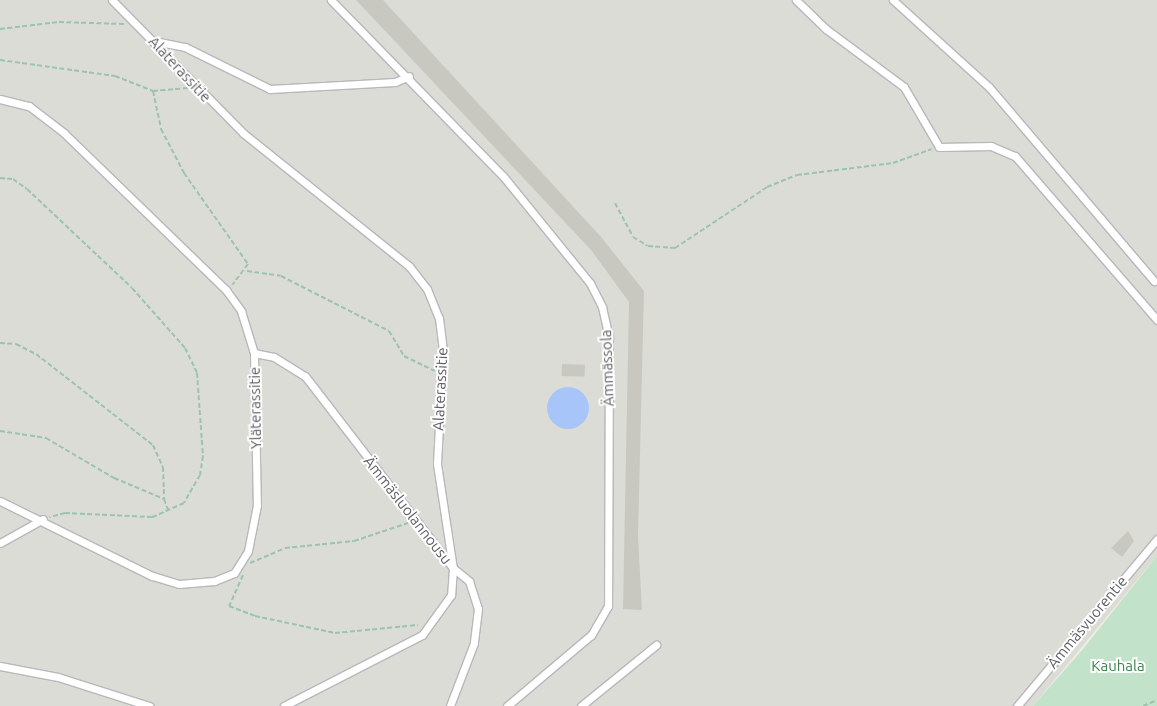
<!DOCTYPE html>
<html>
<head>
<meta charset="utf-8">
<style>
  body { margin:0 }
  #map { position:relative; width:1157px; height:706px; overflow:hidden; background:#edede4; font-family:Ubuntu,sans-serif }
  div>[style] { position:absolute }
  .industrial>* { inset:0; background:#dcdcd6 }
  .green>* { inset:0; background:#c2e3c9 }
  .water>* { inset:0; background:#a8c5f9 }
  .round { border-radius:50% }
  .building>* { inset:0; background:#c9c8c0; transform-origin:0 0 }
  .path>* { height:2px; margin-top:-1px; transform-origin:0; background:repeating-linear-gradient(90deg,#9cc3b0 0 5px,transparent 0 7.5px) }
  .roads { filter:drop-shadow(1px 0 #b6b8bd) drop-shadow(-1px 0 #b6b8bd) drop-shadow(0 1px #b6b8bd) drop-shadow(0 -1px #b6b8bd) }
  .minor>* { height:7px; margin:-3.5px; padding:0 3.5px; transform-origin:3.5px; border-radius:3.5px; background:#fff }
  span { translate:-50% -50%; white-space:nowrap; text-align:center; line-height:1.15; -webkit-text-stroke:4px #fff; paint-order:stroke }
  .street-label { font-size:15px; color:#5c5e63 }
  .park-label { font-size:15px; color:#3b834e }
</style>
</head>
<body>
<div id="map">
  <div class="industrial">
    <div style="clip-path:polygon(0 0,1157px 0,1157px 556px,1033px 706px,0 706px)"></div>
  </div>
  <div class="green">
    <div style="clip-path:polygon(1157px 556px,1157px 706px,1033px 706px,1083px 649px)"></div>
  </div>
  <div class="water">
    <div class="round" style="left:547px;top:387px;width:42px;height:42px"></div>
  </div>
  <div class="building">
    <div style="clip-path:polygon(356px 0,383px 0,602px 238px,644px 291px,638px 536px,642px 610px,623px 609px,629px 302px,591px 250px)"></div>
    <div style="left:562px;top:364px;width:23px;height:12px;rotate:2deg"></div>
    <div style="clip-path:polygon(1128px 531px,1134px 541px,1122px 557px,1111px 548px)"></div>
  </div>
  <div class="path">
    <div style="left:0;top:29px;width:59px;rotate:-6.8deg"></div>
    <div style="left:59px;top:22px;width:65px;rotate:1.8deg"></div>
    <div style="left:0;top:60px;width:116px;rotate:7.9deg"></div>
    <div style="left:115px;top:76px;width:41px;rotate:21.5deg"></div>
    <div style="left:153px;top:91px;width:35px;rotate:-5deg"></div>
    <div style="left:153px;top:91px;width:39px;rotate:78deg"></div>
    <div style="left:161px;top:129px;width:50px;rotate:62.4deg"></div>
    <div style="left:184px;top:173px;width:111px;rotate:54.9deg"></div>
    <div style="left:248px;top:264px;width:26px;rotate:127deg"></div>
    <div style="left:0;top:178px;width:13px;rotate:4deg"></div>
    <div style="left:13px;top:179px;width:17px;rotate:36deg"></div>
    <div style="left:27px;top:189px;width:144px;rotate:43.3deg"></div>
    <div style="left:132px;top:288px;width:80px;rotate:48.5deg"></div>
    <div style="left:185px;top:348px;width:28px;rotate:64deg"></div>
    <div style="left:197px;top:373px;width:83px;rotate:85.9deg"></div>
    <div style="left:203px;top:456px;width:19px;rotate:99deg"></div>
    <div style="left:200px;top:475px;width:32px;rotate:120deg"></div>
    <div style="left:184px;top:503px;width:35px;rotate:156deg"></div>
    <div style="left:152px;top:517px;width:87px;rotate:-177.4deg"></div>
    <div style="left:65px;top:513px;width:16px;rotate:165deg"></div>
    <div style="left:615px;top:203px;width:38px;rotate:62deg"></div>
    <div style="left:633px;top:237px;width:17px;rotate:31deg"></div>
    <div style="left:648px;top:246px;width:27px;rotate:4deg"></div>
    <div style="left:675px;top:248px;width:110px;rotate:-33.5deg"></div>
    <div style="left:767px;top:187px;width:32px;rotate:-22deg"></div>
    <div style="left:797px;top:175px;width:97px;rotate:-7.1deg"></div>
    <div style="left:893px;top:163px;width:41px;rotate:-19.7deg"></div>
    <div style="left:247px;top:271px;width:34px;rotate:8deg"></div>
    <div style="left:281px;top:276px;width:121px;rotate:27deg"></div>
    <div style="left:389px;top:331px;width:29px;rotate:59deg"></div>
    <div style="left:404px;top:356px;width:34px;rotate:26deg"></div>
    <div style="left:0;top:343px;width:16px;rotate:4deg"></div>
    <div style="left:16px;top:344px;width:22px;rotate:27deg"></div>
    <div style="left:36px;top:354px;width:148px;rotate:37.9deg"></div>
    <div style="left:153px;top:445px;width:24px;rotate:66deg"></div>
    <div style="left:163px;top:467px;width:32px;rotate:88deg"></div>
    <div style="left:0;top:431px;width:47px;rotate:8.7deg"></div>
    <div style="left:46px;top:438px;width:79px;rotate:30.5deg"></div>
    <div style="left:114px;top:478px;width:54px;rotate:22.8deg"></div>
    <div style="left:164px;top:499px;width:14px;rotate:69deg"></div>
    <div style="left:250px;top:563px;width:38px;rotate:-23deg"></div>
    <div style="left:285px;top:548px;width:69px;rotate:-5.8deg"></div>
    <div style="left:354px;top:541px;width:57px;rotate:-18.4deg"></div>
    <div style="left:243px;top:575px;width:34px;rotate:114deg"></div>
    <div style="left:229px;top:606px;width:28px;rotate:21deg"></div>
    <div style="left:255px;top:616px;width:82px;rotate:12deg"></div>
    <div style="left:335px;top:633px;width:83px;rotate:-5.5deg"></div>
    <div style="left:1143px;top:706px;width:15px;rotate:-23deg"></div>
  </div>
  <div class="roads">
    <div class="minor">
      <div style="left:112px;top:0;width:187px;rotate:45.4deg"></div>
      <div style="left:243px;top:133px;width:213px;rotate:38.7deg"></div>
      <div style="left:409px;top:266px;width:29px;rotate:52deg"></div>
      <div style="left:427px;top:289px;width:31px;rotate:68deg"></div>
      <div style="left:439px;top:318px;width:31px;rotate:83deg"></div>
      <div style="left:443px;top:349px;width:115px;rotate:93deg"></div>
      <div style="left:437px;top:464px;width:105px;rotate:81.3deg"></div>
      <div style="left:453px;top:568px;width:27px;rotate:94deg"></div>
      <div style="left:451px;top:595px;width:49px;rotate:125.9deg"></div>
      <div style="left:422px;top:635px;width:155px;rotate:152.8deg"></div>
      <div style="left:331px;top:0;width:246px;rotate:45.7deg"></div>
      <div style="left:503px;top:176px;width:138px;rotate:50.9deg"></div>
      <div style="left:590px;top:283px;width:27px;rotate:63deg"></div>
      <div style="left:602px;top:307px;width:32px;rotate:77deg"></div>
      <div style="left:609px;top:338px;width:268px;rotate:90.2deg"></div>
      <div style="left:608px;top:606px;width:34px;rotate:120deg"></div>
      <div style="left:591px;top:635px;width:110px;rotate:139.8deg"></div>
      <div style="left:796px;top:0;width:42px;rotate:44deg"></div>
      <div style="left:826px;top:29px;width:97px;rotate:36.6deg"></div>
      <div style="left:904px;top:87px;width:69px;rotate:59.7deg"></div>
      <div style="left:939px;top:147px;width:52px;rotate:-1.1deg"></div>
      <div style="left:991px;top:146px;width:26px;rotate:23deg"></div>
      <div style="left:1015px;top:156px;width:217px;rotate:49.1deg"></div>
      <div style="left:893px;top:0;width:130px;rotate:42.2deg"></div>
      <div style="left:989px;top:87px;width:255px;rotate:49.6deg"></div>
      <div style="left:154px;top:41px;width:32px;rotate:11deg"></div>
      <div style="left:185px;top:47px;width:95px;rotate:26.3deg"></div>
      <div style="left:270px;top:89px;width:125px;rotate:-3.2deg"></div>
      <div style="left:395px;top:82px;width:15px;rotate:-23deg"></div>
      <div style="left:0;top:99px;width:30px;rotate:14deg"></div>
      <div style="left:29px;top:106px;width:44px;rotate:37.6deg"></div>
      <div style="left:64px;top:133px;width:226px;rotate:44.1deg"></div>
      <div style="left:226px;top:290px;width:26px;rotate:54deg"></div>
      <div style="left:241px;top:311px;width:44px;rotate:72.8deg"></div>
      <div style="left:254px;top:353px;width:152px;rotate:88.9deg"></div>
      <div style="left:257px;top:505px;width:47px;rotate:101.1deg"></div>
      <div style="left:248px;top:551px;width:26px;rotate:122deg"></div>
      <div style="left:234px;top:573px;width:22px;rotate:158deg"></div>
      <div style="left:214px;top:581px;width:35px;rotate:175deg"></div>
      <div style="left:179px;top:584px;width:28px;rotate:-163deg"></div>
      <div style="left:152px;top:576px;width:169px;rotate:-153.7deg"></div>
      <div style="left:254px;top:353px;width:20px;rotate:11deg"></div>
      <div style="left:274px;top:357px;width:36px;rotate:32deg"></div>
      <div style="left:305px;top:376px;width:242px;rotate:52.4deg"></div>
      <div style="left:453px;top:568px;width:21px;rotate:39deg"></div>
      <div style="left:469px;top:581px;width:29px;rotate:72deg"></div>
      <div style="left:478px;top:609px;width:34px;rotate:97deg"></div>
      <div style="left:474px;top:643px;width:67px;rotate:110.9deg"></div>
      <div style="left:0;top:543px;width:49px;rotate:-29.2deg"></div>
      <div style="left:0;top:666px;width:59px;rotate:10.7deg"></div>
      <div style="left:58px;top:677px;width:96px;rotate:17.7deg"></div>
      <div style="left:581px;top:706px;width:97px;rotate:-39.1deg"></div>
      <div style="left:1017px;top:706px;width:218px;rotate:-50deg"></div>
    </div>
  </div>
  <div class="street-label">
    <span style="left:180px;top:69px;rotate:47deg">Alaterassitie</span>
    <span style="left:607px;top:368px;rotate:-92deg">Ämmässola</span>
    <span style="left:440px;top:389px;rotate:-87deg">Alaterassitie</span>
    <span style="left:255px;top:408px;rotate:-91deg">Yläterassitie</span>
    <span style="left:408px;top:510px;rotate:52deg">Ämmäsluolannousu</span>
    <span style="left:1087px;top:622px;rotate:-50deg">Ämmäsvuorentie</span>
  </div>
  <div class="park-label">
    <span style="left:1118px;top:666px">Kauhala</span>
  </div>
</div>
</body>
</html>
